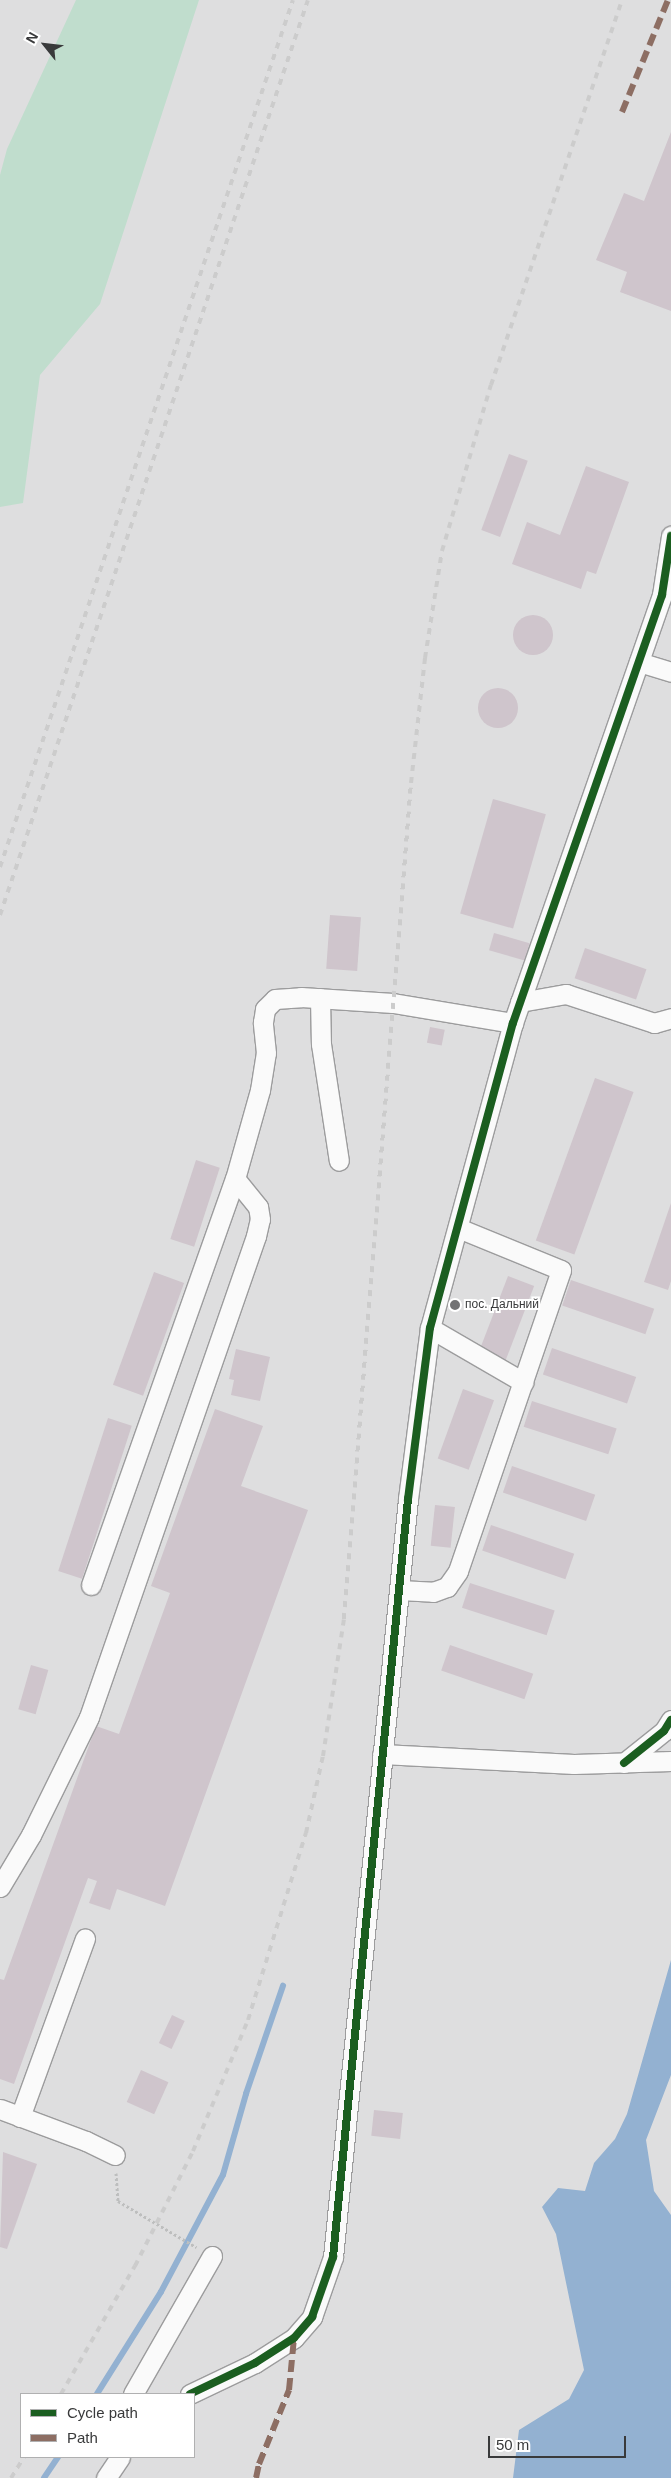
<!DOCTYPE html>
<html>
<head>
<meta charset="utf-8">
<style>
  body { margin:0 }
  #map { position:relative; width:671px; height:2478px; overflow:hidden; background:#dededf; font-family:Helvetica,sans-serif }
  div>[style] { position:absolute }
  .green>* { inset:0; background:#c0ddcd }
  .water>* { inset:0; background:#93b1d1 }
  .stream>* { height:5.5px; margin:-2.75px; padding:0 2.75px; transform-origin:2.75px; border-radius:2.75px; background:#93b1d1 }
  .building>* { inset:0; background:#cfc5cc; transform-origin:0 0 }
  .round { border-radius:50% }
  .path>* { height:3px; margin-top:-1.5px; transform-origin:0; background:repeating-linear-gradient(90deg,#bdbebe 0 2.5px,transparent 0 5px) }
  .roads { filter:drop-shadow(1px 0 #9c9c9d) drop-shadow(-1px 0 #9c9c9d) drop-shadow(0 1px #9c9c9d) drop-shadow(0 -1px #9c9c9d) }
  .minor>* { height:19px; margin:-9.5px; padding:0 9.5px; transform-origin:9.5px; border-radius:9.5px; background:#fafafa }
  .rail>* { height:4px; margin-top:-2px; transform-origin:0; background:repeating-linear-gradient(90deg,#ccc 0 6px,transparent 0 12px) }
  .quiet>* { height:6px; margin-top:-3px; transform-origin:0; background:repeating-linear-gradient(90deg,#8d6e63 0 12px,transparent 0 18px) }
  .cycleway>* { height:8px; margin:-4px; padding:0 4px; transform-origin:4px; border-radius:4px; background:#1b5e20 }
  .dots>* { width:14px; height:14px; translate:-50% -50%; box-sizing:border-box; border:2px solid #fff; border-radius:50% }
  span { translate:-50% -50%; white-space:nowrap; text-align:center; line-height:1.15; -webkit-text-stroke:4px #fff; paint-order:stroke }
  .poi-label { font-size:12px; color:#393a3b }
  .left { translate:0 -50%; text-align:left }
  .legend { position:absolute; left:20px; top:2393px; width:175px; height:65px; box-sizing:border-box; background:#fff; border:1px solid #b0b0b1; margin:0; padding:6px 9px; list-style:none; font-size:15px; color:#393a3b }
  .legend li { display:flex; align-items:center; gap:10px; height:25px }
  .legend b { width:25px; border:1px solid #b0b0b1 }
  .north { position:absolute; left:20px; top:20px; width:50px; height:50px; -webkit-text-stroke:4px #fff; paint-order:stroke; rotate:299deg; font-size:14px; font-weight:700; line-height:20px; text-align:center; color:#393a3b }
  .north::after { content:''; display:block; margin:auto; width:18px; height:22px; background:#393a3b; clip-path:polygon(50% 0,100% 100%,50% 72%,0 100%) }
  .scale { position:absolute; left:488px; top:2436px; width:138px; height:22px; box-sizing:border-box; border:2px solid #393a3b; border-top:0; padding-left:6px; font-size:15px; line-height:18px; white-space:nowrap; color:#393a3b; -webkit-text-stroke:4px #fff; paint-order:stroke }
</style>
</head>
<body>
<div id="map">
  <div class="green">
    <div style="clip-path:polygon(76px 0,199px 0,100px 304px,40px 375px,23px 503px,0 507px,0 175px,7px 149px)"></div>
  </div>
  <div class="water">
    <div style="clip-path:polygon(671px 1960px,671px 2075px,646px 2140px,654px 2191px,671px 2215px,671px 2478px,513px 2478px,519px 2430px,569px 2399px,584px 2370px,556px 2234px,542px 2207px,558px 2188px,585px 2191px,594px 2163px,615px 2139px,627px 2114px)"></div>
  </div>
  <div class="stream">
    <div style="left:97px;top:2394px;width:120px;rotate:-57.9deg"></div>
    <div style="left:161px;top:2292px;width:132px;rotate:-62.1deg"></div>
    <div style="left:223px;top:2175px;width:84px;rotate:-74.1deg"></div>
    <div style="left:246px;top:2094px;width:114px;rotate:-71.1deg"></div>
    <div style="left:44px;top:2478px;width:25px;rotate:-56deg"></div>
  </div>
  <div class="building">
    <div style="clip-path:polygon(671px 132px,671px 311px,620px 292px,627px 272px,596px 260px,624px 193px,644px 201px)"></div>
    <div style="left:509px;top:454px;width:20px;height:81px;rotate:20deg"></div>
    <div style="clip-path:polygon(586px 466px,629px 482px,596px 574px,587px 571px,581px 589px,512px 564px,527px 522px,560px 535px)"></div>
    <div class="round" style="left:513px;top:615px;width:40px;height:40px"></div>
    <div class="round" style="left:478px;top:688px;width:40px;height:40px"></div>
    <div style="left:493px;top:799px;width:55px;height:119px;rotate:16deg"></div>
    <div style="left:330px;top:915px;width:31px;height:54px;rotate:4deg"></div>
    <div style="left:494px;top:933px;width:37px;height:18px;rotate:16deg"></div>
    <div style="left:585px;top:948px;width:65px;height:32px;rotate:19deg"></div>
    <div style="left:430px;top:1027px;width:15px;height:16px;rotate:11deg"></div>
    <div style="left:595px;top:1078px;width:41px;height:173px;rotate:20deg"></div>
    <div style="left:196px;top:1160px;width:25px;height:83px;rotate:18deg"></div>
    <div style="clip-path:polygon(671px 1203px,671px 1281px,668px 1290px,644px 1282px)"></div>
    <div style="left:154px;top:1272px;width:32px;height:120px;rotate:20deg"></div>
    <div style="left:508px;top:1276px;width:28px;height:82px;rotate:21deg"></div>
    <div style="left:571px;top:1280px;width:88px;height:27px;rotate:19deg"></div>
    <div style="left:552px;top:1348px;width:89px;height:28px;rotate:19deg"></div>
    <div style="clip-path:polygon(236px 1349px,270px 1357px,260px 1401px,231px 1395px,234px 1380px,229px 1379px)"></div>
    <div style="left:463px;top:1389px;width:33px;height:74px;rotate:20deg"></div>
    <div style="left:532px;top:1401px;width:89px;height:27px;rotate:18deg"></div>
    <div style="clip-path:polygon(215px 1409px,263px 1426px,241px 1486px,308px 1510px,165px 1906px,117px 1889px,110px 1910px,89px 1903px,97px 1881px,88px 1878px,14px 2084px,0 2079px,0 1979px,4px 1980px,96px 1726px,119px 1734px,170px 1593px,151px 1586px)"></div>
    <div style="left:108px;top:1418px;width:25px;height:161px;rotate:18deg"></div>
    <div style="left:512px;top:1466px;width:88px;height:28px;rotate:19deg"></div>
    <div style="left:435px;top:1505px;width:20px;height:41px;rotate:6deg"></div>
    <div style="left:491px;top:1525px;width:88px;height:27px;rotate:19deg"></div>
    <div style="left:470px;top:1583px;width:89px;height:26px;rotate:18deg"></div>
    <div style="left:450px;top:1645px;width:88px;height:27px;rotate:19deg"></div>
    <div style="left:31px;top:1665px;width:18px;height:46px;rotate:16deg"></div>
    <div style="left:172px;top:2015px;width:14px;height:31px;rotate:25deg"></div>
    <div style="left:141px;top:2070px;width:30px;height:35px;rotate:24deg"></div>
    <div style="left:374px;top:2110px;width:29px;height:26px;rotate:6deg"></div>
    <div style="clip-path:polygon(3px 2152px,37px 2164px,7px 2249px,0 2247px)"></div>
  </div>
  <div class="path">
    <div style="left:116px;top:2173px;width:28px;rotate:86deg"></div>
    <div style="left:118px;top:2201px;width:91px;rotate:30.5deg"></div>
  </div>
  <div class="roads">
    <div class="minor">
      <div style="left:639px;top:662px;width:34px;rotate:17deg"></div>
      <div style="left:320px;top:998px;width:46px;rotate:88.8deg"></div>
      <div style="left:321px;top:1044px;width:118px;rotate:81.3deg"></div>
      <div style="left:520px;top:1002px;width:47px;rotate:-9.9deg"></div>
      <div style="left:566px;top:994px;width:93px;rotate:18.2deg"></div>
      <div style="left:654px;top:1023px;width:18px;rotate:-16deg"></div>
      <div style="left:430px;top:1328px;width:108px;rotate:30.1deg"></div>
      <div style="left:91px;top:1585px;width:431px;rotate:-70.5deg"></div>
      <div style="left:235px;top:1179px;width:92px;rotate:-74.3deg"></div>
      <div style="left:260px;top:1090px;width:37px;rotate:-81deg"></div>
      <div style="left:266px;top:1053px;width:31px;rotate:-96deg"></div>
      <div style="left:263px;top:1022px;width:13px;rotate:-81deg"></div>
      <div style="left:265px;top:1009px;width:14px;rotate:-45deg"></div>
      <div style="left:275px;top:999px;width:26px;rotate:-4deg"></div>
      <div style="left:301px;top:997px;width:92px;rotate:3.7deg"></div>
      <div style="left:393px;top:1003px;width:122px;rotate:9.5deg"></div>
      <div style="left:399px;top:1590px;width:34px;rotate:3deg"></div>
      <div style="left:433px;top:1592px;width:15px;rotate:-20deg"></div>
      <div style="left:447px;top:1587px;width:19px;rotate:-55deg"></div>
      <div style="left:458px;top:1571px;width:318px;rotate:-71.1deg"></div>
      <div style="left:561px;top:1270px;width:111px;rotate:-157.8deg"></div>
      <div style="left:382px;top:1754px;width:192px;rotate:3deg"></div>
      <div style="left:574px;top:1764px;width:97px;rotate:-1.8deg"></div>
      <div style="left:624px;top:1763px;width:51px;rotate:-38.7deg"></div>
      <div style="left:664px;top:1731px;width:13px;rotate:-58deg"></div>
      <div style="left:0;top:1887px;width:61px;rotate:-59.2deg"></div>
      <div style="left:31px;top:1835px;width:131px;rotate:-63.8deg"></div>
      <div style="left:89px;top:1717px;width:509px;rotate:-70.85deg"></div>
      <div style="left:256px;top:1236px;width:17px;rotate:-77deg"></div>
      <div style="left:260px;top:1219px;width:12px;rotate:-99deg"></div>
      <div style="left:258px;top:1207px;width:36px;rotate:-129deg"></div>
      <div style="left:0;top:2109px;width:92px;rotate:20.4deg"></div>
      <div style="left:86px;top:2141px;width:32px;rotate:26deg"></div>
      <div style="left:20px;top:2117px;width:190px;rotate:-70deg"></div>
      <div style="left:133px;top:2394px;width:159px;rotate:-60.2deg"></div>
      <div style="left:190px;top:2394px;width:72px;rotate:-25.5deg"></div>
      <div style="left:255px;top:2363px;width:46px;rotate:-32.7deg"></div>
      <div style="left:294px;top:2338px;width:28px;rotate:-49deg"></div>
      <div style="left:312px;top:2317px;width:64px;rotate:-70.7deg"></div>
      <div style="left:333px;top:2257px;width:762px;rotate:-84.35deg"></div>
      <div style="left:408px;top:1499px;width:172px;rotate:-82.7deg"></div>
      <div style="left:430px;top:1328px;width:316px;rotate:-74.8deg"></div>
      <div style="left:513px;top:1023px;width:453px;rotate:-70.8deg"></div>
      <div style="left:662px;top:595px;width:60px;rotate:-81.3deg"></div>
      <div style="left:106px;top:2478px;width:25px;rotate:-56deg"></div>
    </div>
  </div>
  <div class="rail">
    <div style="left:0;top:867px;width:915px;rotate:-71.33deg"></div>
    <div style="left:0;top:915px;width:965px;rotate:-71.4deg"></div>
    <div style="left:61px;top:2394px;width:148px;rotate:-60deg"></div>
    <div style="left:135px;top:2266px;width:129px;rotate:-63.2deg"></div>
    <div style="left:193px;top:2151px;width:142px;rotate:-67.2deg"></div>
    <div style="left:248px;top:2020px;width:196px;rotate:-72.8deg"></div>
    <div style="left:306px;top:1833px;width:79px;rotate:-77.6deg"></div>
    <div style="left:323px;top:1756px;width:139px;rotate:-81.3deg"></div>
    <div style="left:344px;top:1619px;width:839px;rotate:-85.42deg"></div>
    <div style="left:411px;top:783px;width:126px;rotate:-83.6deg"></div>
    <div style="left:425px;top:658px;width:108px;rotate:-81deg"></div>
    <div style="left:442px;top:551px;width:173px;rotate:-73.6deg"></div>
    <div style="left:491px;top:385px;width:407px;rotate:-71.2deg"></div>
    <div style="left:11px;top:2478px;width:25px;rotate:-58deg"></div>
  </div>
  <div class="quiet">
    <div style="left:622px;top:112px;width:121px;rotate:-67.7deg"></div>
    <div style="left:256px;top:2478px;width:14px;rotate:-78deg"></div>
    <div style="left:259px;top:2464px;width:80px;rotate:-67.9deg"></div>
    <div style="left:289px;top:2390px;width:52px;rotate:-84.5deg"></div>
  </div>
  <div class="cycleway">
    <div style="left:624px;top:1763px;width:51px;rotate:-38.7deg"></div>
    <div style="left:664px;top:1731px;width:13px;rotate:-58deg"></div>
    <div style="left:190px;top:2394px;width:72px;rotate:-25.5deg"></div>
    <div style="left:255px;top:2363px;width:46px;rotate:-32.7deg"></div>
    <div style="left:294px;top:2338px;width:28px;rotate:-49deg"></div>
    <div style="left:312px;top:2317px;width:64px;rotate:-70.7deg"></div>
    <div style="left:333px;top:2257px;width:762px;rotate:-84.35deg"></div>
    <div style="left:408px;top:1499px;width:172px;rotate:-82.7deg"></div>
    <div style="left:430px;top:1328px;width:316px;rotate:-74.8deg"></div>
    <div style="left:513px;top:1023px;width:453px;rotate:-70.8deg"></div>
    <div style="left:662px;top:595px;width:60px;rotate:-81.3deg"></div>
  </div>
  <div class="dots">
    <div style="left:455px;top:1305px;background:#737374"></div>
  </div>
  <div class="poi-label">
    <span class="left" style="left:465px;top:1305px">пос. Дальний</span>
  </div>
  <ul class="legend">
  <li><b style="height:6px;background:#1b5e20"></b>Cycle path</li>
  <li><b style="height:6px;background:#8d6e63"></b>Path</li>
  </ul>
  <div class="north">N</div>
  <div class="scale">50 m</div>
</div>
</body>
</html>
